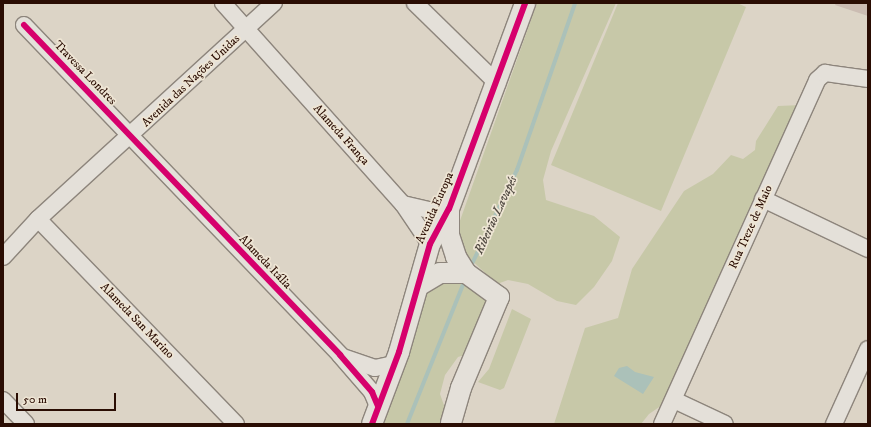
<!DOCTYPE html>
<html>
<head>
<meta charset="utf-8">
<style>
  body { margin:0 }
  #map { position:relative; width:871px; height:427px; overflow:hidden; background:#dcd4c6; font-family:"IM FELL DW Pica",serif }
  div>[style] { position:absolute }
  .green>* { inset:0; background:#c7c8a8 }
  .water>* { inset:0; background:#abc1b9 }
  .stream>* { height:4px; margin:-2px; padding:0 2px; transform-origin:2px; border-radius:2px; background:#abc1b9 }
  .building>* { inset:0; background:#cbbcb2 }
  .roads { filter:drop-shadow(1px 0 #8d857c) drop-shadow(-1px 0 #8d857c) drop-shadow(0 1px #8d857c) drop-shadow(0 -1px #8d857c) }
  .minor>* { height:16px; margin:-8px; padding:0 8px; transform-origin:8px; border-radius:8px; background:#e4e0d9 }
  .tertiary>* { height:20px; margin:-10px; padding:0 10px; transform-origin:10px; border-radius:10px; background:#e4e0d9 }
  .cycleway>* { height:6px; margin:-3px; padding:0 3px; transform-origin:3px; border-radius:3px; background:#d6006c }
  span { translate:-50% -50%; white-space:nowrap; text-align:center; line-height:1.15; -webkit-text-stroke:3.5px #eee5d4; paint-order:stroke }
  .street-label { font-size:12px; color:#2a0d03 }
  .water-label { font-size:13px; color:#504941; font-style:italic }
  .frame { position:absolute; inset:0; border:4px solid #2a0d03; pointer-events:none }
  .scale { position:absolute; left:16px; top:393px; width:100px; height:18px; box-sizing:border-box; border:2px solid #2a0d03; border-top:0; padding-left:5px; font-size:12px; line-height:14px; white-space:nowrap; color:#2a0d03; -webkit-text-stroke:3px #eee5d4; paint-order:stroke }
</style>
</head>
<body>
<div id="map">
  <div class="green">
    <div style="clip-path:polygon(537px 3px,616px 3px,551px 151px,543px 180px,546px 200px,594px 216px,620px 237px,612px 261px,594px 287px,576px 305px,557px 301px,528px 284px,508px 280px,497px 284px,466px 255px,456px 232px)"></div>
    <div style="clip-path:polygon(618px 3px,737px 3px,746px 7px,661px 211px,551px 165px)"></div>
    <div style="clip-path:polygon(802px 105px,749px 209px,668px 401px,649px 414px,641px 424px,554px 424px,585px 328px,618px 318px,632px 269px,684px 191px,713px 174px,731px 155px,743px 159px,755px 150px,756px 141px,778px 106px)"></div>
    <div style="clip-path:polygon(440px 266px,491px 298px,468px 354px,458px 357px,445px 375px,440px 394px,446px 411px,442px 421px,444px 424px,385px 424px,384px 407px,404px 370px,419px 303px)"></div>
    <div style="clip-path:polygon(512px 309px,531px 319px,504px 388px,500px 390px,478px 382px,489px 369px)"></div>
  </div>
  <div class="water">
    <div style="clip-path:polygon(627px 366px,635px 372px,654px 377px,643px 394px,614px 376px,619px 368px)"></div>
  </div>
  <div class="stream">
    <div style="left:470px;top:268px;width:109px;rotate:-64.4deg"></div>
    <div style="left:517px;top:170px;width:177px;rotate:-70.8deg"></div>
    <div style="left:407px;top:424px;width:155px;rotate:-68.1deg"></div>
  </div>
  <div class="building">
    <div style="clip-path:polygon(836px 3px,868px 3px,868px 16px,835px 5px)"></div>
  </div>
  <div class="roads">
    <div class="minor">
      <div style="left:223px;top:3px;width:270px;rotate:48.2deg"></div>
      <div style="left:403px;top:204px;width:48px;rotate:56deg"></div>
      <div style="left:415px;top:3px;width:115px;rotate:44.3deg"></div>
      <div style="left:24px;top:25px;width:457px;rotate:46.2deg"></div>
      <div style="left:340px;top:355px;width:49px;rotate:49.1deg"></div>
      <div style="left:372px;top:392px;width:15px;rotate:67deg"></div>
      <div style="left:763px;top:199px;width:116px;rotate:25.5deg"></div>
      <div style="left:403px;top:204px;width:31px;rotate:13deg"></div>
      <div style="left:433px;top:211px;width:20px;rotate:-24deg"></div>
      <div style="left:38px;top:219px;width:285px;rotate:46deg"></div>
      <div style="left:3px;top:257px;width:52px;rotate:-47.4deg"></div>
      <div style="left:38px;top:219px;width:320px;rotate:-42.5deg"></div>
      <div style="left:343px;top:357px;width:34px;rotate:19deg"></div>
      <div style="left:375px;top:368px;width:19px;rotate:-12deg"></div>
      <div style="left:3px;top:400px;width:33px;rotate:46deg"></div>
      <div style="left:674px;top:400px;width:56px;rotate:25.2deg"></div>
      <div style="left:662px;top:424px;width:377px;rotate:-65.7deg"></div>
      <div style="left:817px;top:80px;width:11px;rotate:-41deg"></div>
      <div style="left:825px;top:73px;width:43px;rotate:7.9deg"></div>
      <div style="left:834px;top:424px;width:82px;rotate:-65.6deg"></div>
    </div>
    <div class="tertiary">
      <div style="left:449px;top:210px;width:25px;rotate:90deg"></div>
      <div style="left:449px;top:235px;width:23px;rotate:72deg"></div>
      <div style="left:456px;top:257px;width:19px;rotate:58deg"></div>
      <div style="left:466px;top:273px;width:41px;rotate:36deg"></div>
      <div style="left:499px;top:297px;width:99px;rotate:112.7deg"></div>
      <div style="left:461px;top:388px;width:37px;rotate:106deg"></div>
      <div style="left:420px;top:285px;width:23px;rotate:-31deg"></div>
      <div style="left:440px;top:273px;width:26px"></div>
      <div style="left:372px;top:424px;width:77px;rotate:-69.4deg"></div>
      <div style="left:399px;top:352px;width:112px;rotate:-74deg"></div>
      <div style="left:430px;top:244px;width:40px;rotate:-62deg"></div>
      <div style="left:449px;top:209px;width:220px;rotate:-69.7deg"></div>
    </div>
  </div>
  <div class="cycleway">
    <div style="left:24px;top:25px;width:457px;rotate:46.2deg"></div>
    <div style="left:340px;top:355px;width:49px;rotate:49.1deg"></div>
    <div style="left:372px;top:392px;width:15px;rotate:67deg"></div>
    <div style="left:372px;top:424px;width:77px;rotate:-69.4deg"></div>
    <div style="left:399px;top:352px;width:112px;rotate:-74deg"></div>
    <div style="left:430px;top:244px;width:40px;rotate:-62deg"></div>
    <div style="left:449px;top:209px;width:220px;rotate:-69.7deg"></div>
  </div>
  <div class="street-label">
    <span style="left:85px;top:73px;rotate:46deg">Travessa Londres</span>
    <span style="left:191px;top:81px;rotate:-43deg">Avenida das Nações Unidas</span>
    <span style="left:341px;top:135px;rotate:48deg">Alameda França</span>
    <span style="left:435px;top:208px;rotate:-66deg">Avenida Europa</span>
    <span style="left:751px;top:227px;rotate:-66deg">Rua Treze de Maio</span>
    <span style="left:265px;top:262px;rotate:46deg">Alameda Itália</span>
    <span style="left:137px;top:321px;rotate:46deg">Alameda San Marino</span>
  </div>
  <div class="water-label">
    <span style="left:496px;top:215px;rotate:-65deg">Ribeirão Lavapés</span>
  </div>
  <div class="frame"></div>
  <div class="scale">50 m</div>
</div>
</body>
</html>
